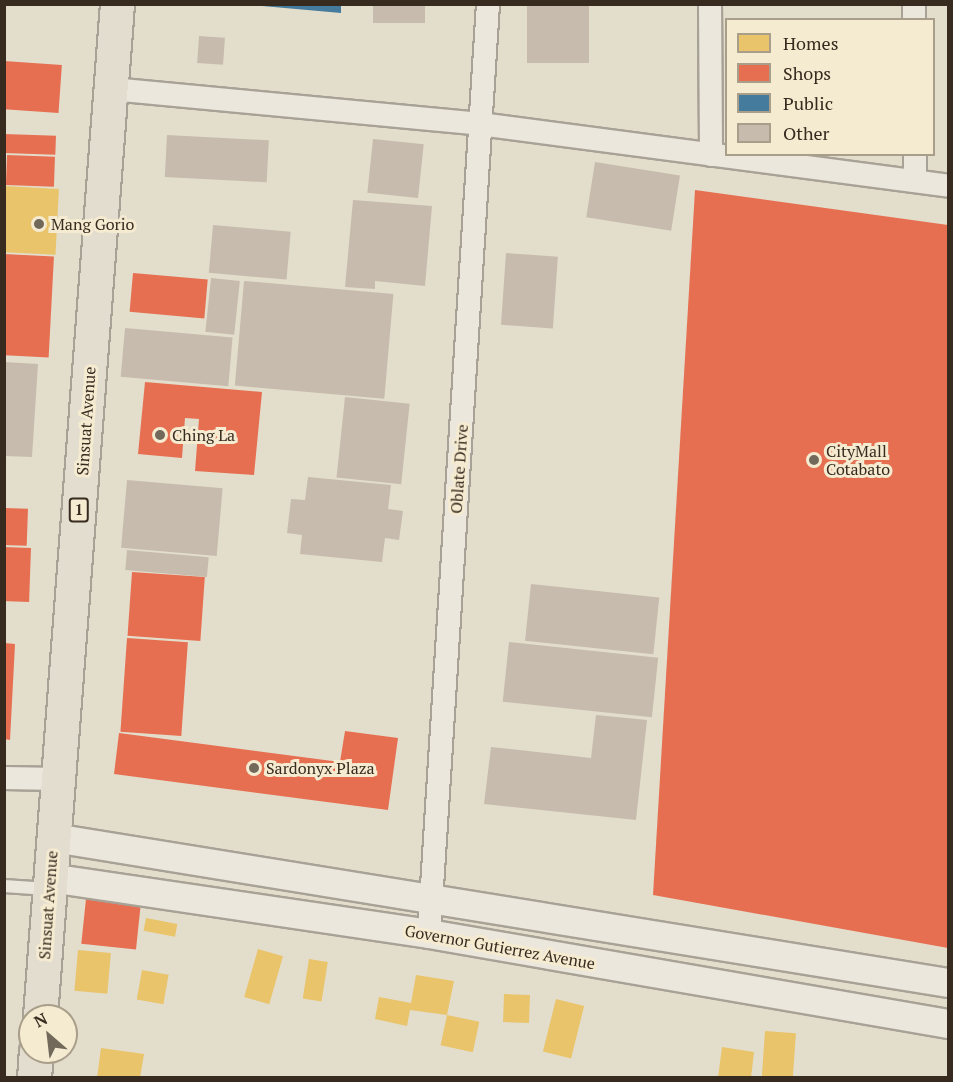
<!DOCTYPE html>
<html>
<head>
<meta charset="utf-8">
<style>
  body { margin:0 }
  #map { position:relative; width:953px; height:1082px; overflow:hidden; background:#e3ddcc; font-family:"PT Serif",serif }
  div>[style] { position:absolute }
  .homes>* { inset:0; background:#e9c46a; transform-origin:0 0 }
  .shops>* { inset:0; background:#e76f51; transform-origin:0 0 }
  .public>* { inset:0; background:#457b9d }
  .building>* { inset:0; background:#c7bbad; transform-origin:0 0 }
  .roads { filter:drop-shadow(2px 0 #a8a296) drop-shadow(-2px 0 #a8a296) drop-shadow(0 2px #a8a296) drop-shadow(0 -2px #a8a296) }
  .service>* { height:12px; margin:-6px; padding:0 6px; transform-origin:6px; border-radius:6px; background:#ece7dd }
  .minor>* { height:22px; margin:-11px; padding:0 11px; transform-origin:11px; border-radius:11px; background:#ece7dd }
  .tertiary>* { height:28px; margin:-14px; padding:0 14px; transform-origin:14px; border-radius:14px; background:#ece7dd }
  .primary>* { height:33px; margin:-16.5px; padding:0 16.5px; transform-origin:16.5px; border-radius:16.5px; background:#e3ddcf }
  .dots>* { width:16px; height:16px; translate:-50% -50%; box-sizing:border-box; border:3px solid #f5ebd1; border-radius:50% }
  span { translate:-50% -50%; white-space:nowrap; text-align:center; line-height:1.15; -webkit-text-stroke:6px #f5ebd1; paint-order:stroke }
  .shield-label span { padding:2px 4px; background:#f5ebd1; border:2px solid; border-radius:4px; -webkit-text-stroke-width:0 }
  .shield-label { font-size:15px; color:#372a1e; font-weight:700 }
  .poi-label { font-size:16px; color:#372a1e }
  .left { translate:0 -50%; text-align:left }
  .street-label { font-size:16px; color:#372a1e }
  .frame { position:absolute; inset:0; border:6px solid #372a1e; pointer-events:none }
  .legend { position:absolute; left:725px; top:18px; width:210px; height:138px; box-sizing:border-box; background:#f5ebd1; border:2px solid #a99e89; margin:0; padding:8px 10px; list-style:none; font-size:18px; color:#372a1e }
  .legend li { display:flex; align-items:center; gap:12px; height:30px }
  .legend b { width:30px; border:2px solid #a99e89 }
  .north { position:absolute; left:18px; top:1004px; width:60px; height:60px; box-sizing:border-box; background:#f5ebd1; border:2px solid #a99e89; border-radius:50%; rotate:332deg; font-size:16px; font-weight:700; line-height:24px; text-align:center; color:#372a1e }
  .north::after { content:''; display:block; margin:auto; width:21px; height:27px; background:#73695b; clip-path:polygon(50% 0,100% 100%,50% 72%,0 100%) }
</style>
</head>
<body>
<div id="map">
  <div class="homes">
    <div style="left:4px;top:186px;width:55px;height:66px;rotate:3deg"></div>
    <div style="left:146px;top:918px;width:32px;height:13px;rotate:11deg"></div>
    <div style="left:258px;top:949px;width:26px;height:50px;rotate:16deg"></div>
    <div style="left:78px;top:950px;width:33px;height:41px;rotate:5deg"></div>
    <div style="left:309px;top:959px;width:19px;height:40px;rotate:9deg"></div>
    <div style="left:142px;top:970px;width:27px;height:30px;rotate:10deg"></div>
    <div style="clip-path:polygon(416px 975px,454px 981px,447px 1015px,410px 1010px,407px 1026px,375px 1019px,379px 997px,411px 1003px)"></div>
    <div style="left:504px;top:994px;width:26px;height:28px;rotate:2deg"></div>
    <div style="left:556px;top:999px;width:29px;height:54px;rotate:14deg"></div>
    <div style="left:447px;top:1015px;width:33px;height:31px;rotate:12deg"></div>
    <div style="left:765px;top:1031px;width:31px;height:47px;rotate:4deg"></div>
    <div style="clip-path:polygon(722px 1047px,754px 1052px,751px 1078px,718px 1078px)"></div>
    <div style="clip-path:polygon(101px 1048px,144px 1054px,140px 1078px,97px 1078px)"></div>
  </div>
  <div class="shops">
    <div style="left:4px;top:61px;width:58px;height:48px;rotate:4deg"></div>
    <div style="left:4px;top:134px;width:52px;height:19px;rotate:2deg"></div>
    <div style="left:7px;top:155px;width:48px;height:30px;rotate:2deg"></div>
    <div style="clip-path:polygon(695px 190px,948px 225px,948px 948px,653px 895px)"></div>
    <div style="left:4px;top:254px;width:50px;height:101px;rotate:3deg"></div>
    <div style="left:133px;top:273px;width:75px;height:39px;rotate:5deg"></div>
    <div style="clip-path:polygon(145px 382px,262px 392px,254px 475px,195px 471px,199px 419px,185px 418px,182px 458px,138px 454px)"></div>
    <div style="left:4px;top:508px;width:24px;height:37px;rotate:2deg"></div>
    <div style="left:4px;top:547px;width:27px;height:54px;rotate:2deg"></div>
    <div style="left:132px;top:572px;width:73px;height:64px;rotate:4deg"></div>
    <div style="left:127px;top:638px;width:61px;height:94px;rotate:4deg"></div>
    <div style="clip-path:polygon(4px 643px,15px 644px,10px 740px,4px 739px)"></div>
    <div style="clip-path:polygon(345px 731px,398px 738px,388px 810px,114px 774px,119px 733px,340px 762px)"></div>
    <div style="left:86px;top:899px;width:55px;height:45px;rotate:6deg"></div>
  </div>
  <div class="public">
    <div style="clip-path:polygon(241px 4px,341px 4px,341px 13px)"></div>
  </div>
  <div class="building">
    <div style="left:373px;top:4px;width:52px;height:19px"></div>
    <div style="left:527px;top:4px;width:62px;height:59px"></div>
    <div style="left:199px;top:36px;width:26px;height:27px;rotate:4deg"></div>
    <div style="left:167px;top:135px;width:102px;height:42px;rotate:3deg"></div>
    <div style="left:373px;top:139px;width:51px;height:54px;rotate:6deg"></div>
    <div style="left:595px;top:162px;width:86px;height:56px;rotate:9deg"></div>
    <div style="clip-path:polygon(353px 200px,432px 206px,425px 286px,375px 281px,375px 289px,345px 287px)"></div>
    <div style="left:213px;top:225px;width:78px;height:48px;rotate:5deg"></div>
    <div style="left:506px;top:253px;width:52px;height:72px;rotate:4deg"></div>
    <div style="left:211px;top:278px;width:29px;height:54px;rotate:6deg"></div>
    <div style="left:244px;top:281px;width:150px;height:105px;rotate:5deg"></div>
    <div style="left:125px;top:328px;width:108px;height:49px;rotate:5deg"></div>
    <div style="clip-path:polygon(4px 362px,38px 364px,32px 457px,4px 456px)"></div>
    <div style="left:345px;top:397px;width:65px;height:81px;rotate:6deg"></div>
    <div style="clip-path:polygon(308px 477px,391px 485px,388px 509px,403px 511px,399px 540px,385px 538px,382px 562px,300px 554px,302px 535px,287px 533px,291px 499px,305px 500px)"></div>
    <div style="left:127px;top:480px;width:96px;height:68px;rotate:5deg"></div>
    <div style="left:127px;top:550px;width:82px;height:20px;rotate:5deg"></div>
    <div style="left:531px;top:584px;width:129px;height:57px;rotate:6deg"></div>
    <div style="left:509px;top:642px;width:150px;height:60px;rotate:6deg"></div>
    <div style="clip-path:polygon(596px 715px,647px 720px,636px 820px,484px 804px,491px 747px,591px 758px)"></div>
  </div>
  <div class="roads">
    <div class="service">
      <div style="left:4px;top:886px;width:44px;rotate:3.9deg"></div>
    </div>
    <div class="minor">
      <div style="left:710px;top:4px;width:151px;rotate:89.6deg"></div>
      <div style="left:914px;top:4px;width:16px;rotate:90deg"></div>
      <div style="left:112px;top:89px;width:370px;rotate:5.4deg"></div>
      <div style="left:480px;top:124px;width:472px;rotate:7.5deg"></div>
      <div style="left:915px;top:154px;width:27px;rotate:90deg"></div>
      <div style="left:4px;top:778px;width:54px;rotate:1.1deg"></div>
      <div style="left:429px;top:934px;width:932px;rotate:-86.37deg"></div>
    </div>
    <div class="tertiary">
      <div style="left:54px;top:838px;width:906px;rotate:9.21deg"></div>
      <div style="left:50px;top:878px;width:383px;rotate:8.4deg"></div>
      <div style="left:429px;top:934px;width:527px;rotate:9.84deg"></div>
    </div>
    <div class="primary">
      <div style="left:40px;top:1016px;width:1015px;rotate:-85.65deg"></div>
      <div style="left:34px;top:1078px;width:26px;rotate:-86deg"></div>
    </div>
  </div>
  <div class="dots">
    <div style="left:39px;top:224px;background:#73695b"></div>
    <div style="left:160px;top:435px;background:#73695b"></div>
    <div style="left:814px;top:460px;background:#73695b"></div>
    <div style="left:254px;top:768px;background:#73695b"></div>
  </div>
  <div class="shield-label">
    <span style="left:79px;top:510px">1</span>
  </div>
  <div class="poi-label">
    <span class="left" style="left:51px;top:224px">Mang Gorio</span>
    <span class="left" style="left:172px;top:435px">Ching La</span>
    <span class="left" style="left:826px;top:460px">CityMall<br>Cotabato</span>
    <span class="left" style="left:266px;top:768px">Sardonyx Plaza</span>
  </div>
  <div class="street-label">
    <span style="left:86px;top:421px;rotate:-86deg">Sinsuat Avenue</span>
    <span style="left:459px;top:469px;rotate:-86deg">Oblate Drive</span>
    <span style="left:48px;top:905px;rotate:-86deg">Sinsuat Avenue</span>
    <span style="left:500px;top:947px;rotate:10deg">Governor Gutierrez Avenue</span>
  </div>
  <div class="frame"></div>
  <ul class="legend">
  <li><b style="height:16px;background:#e9c46a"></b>Homes</li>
  <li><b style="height:16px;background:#e76f51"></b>Shops</li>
  <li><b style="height:16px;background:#457b9d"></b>Public</li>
  <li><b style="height:16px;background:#c7bbad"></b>Other</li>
  </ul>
  <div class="north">N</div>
</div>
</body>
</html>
